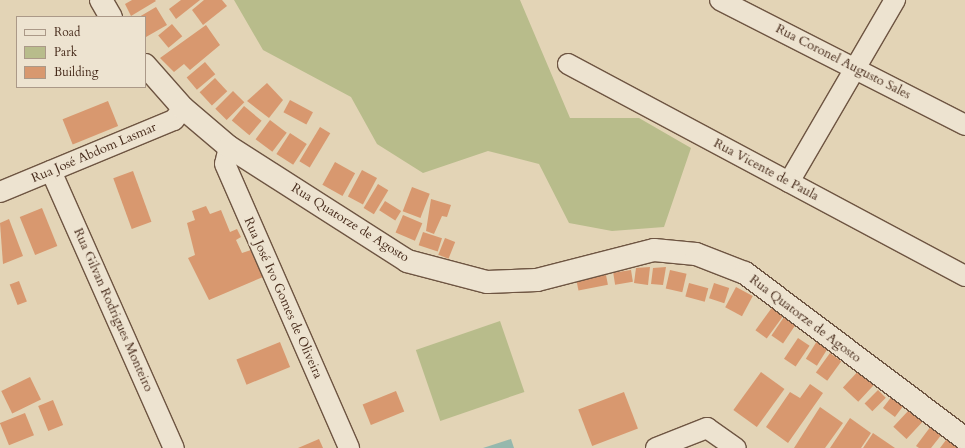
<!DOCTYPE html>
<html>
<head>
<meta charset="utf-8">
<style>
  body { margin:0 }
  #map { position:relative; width:965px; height:448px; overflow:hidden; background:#e3d4b6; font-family:Cardo,serif }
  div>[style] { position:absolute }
  .green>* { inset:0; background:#b8bc8b; transform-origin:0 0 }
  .water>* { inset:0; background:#95b8ad }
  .building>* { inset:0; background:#d8986f; transform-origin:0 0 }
  .roads { filter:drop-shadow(1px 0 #6e5542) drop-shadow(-1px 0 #6e5542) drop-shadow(0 1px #6e5542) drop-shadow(0 -1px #6e5542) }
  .minor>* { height:20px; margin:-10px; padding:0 10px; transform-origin:10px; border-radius:10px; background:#ede3d0 }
  .tertiary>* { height:22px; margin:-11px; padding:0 11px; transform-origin:11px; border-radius:11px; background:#ede3d0 }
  span { translate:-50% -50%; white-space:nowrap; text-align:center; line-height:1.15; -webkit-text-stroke:4px #ede3d0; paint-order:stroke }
  .street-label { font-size:13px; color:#472b1b }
  .legend { position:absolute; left:16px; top:16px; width:130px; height:72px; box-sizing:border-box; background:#ede3d0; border:1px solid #ab9988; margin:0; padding:5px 7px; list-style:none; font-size:12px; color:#472b1b }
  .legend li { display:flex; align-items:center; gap:8px; height:20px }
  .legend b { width:20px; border:1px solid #ab9988 }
</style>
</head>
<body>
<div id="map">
  <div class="green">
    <div style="clip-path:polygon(234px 0,520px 0,570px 118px,639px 118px,691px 148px,664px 227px,612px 231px,569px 223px,539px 164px,488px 151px,423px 173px,377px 144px,351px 97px,263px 50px)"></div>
    <div style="left:500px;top:321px;width:75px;height:89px;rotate:71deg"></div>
  </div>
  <div class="water">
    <div style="clip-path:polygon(511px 439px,514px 448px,483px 448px)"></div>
  </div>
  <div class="building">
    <div style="clip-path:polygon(132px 0,155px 0,156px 1px,131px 16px,125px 4px)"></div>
    <div style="clip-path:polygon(181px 0,200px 0,176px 19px,169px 9px)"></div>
    <div style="clip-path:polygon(204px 0,222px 0,227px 6px,203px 25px,192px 10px)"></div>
    <div style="clip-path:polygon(156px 7px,167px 25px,146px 37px,145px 17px,139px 17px)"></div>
    <div style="left:172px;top:24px;width:16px;height:18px;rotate:50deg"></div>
    <div style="clip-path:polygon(206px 25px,220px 45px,190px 70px,184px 64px,174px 72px,160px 58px)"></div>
    <div style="left:205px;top:62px;width:16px;height:24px;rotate:50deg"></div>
    <div style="left:215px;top:78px;width:18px;height:21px;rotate:47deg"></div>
    <div style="clip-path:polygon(267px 83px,283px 100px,269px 118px,247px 101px)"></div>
    <div style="left:233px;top:91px;width:16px;height:25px;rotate:45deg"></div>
    <div style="left:290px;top:100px;width:26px;height:14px;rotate:28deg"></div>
    <div style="left:108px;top:101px;width:27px;height:49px;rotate:68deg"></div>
    <div style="left:244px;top:106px;width:23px;height:19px;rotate:40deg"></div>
    <div style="left:270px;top:120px;width:21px;height:24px;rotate:37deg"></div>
    <div style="left:320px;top:127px;width:12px;height:40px;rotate:31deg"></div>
    <div style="left:290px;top:133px;width:20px;height:25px;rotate:33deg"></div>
    <div style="left:335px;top:162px;width:23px;height:26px;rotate:29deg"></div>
    <div style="left:362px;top:170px;width:17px;height:30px;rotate:28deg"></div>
    <div style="left:133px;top:171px;width:54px;height:21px;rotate:70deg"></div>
    <div style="left:378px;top:184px;width:12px;height:28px;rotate:31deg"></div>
    <div style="left:412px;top:187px;width:19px;height:26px;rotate:21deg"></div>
    <div style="clip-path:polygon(431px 199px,451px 205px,447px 217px,442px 216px,434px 234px,426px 231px)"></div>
    <div style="left:385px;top:201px;width:19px;height:11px;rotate:32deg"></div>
    <div style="clip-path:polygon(206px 206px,210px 214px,221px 210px,230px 232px,237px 229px,241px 237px,236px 240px,242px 253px,251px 250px,263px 277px,209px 300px,188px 258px,195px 255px,187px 223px,195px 220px,192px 211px)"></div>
    <div style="left:42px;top:208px;width:41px;height:24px;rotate:68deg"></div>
    <div style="left:403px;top:215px;width:21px;height:19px;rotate:23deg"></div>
    <div style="clip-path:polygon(9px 219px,23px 256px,3px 264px,0 223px)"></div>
    <div style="left:423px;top:232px;width:20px;height:14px;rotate:18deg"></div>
    <div style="left:445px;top:238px;width:11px;height:18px;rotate:22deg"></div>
    <div style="clip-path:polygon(650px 267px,648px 285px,634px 283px,636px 268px)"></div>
    <div style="clip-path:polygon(666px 267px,663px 285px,651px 284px,653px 268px)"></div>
    <div style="left:631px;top:270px;width:12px;height:18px;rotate:81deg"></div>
    <div style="left:670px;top:270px;width:17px;height:19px;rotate:13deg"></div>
    <div style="left:606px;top:275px;width:10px;height:30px;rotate:79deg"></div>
    <div style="left:19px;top:281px;width:22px;height:10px;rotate:69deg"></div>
    <div style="left:689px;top:283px;width:20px;height:14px;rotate:15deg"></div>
    <div style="left:714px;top:283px;width:16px;height:16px;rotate:18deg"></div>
    <div style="left:736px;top:287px;width:19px;height:23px;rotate:28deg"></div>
    <div style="left:776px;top:302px;width:14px;height:35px;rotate:36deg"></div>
    <div style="left:786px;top:314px;width:14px;height:26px;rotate:34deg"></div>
    <div style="left:798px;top:338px;width:14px;height:25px;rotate:34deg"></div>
    <div style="left:817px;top:341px;width:13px;height:21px;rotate:32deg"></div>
    <div style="left:280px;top:342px;width:27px;height:47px;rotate:68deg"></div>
    <div style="left:830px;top:353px;width:14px;height:24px;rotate:36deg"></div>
    <div style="left:862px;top:367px;width:21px;height:28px;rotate:43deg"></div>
    <div style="left:761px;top:372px;width:29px;height:47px;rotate:36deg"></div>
    <div style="left:30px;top:377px;width:25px;height:32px;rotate:64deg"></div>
    <div style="clip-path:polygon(810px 384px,823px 393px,788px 443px,766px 427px,790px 392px,800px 398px)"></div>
    <div style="left:878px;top:390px;width:11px;height:19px;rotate:45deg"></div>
    <div style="left:396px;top:391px;width:22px;height:36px;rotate:68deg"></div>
    <div style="left:624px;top:392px;width:39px;height:49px;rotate:69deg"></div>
    <div style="left:895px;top:392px;width:15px;height:20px;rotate:37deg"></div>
    <div style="left:53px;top:400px;width:27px;height:16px;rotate:68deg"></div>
    <div style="clip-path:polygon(820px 407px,843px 423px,825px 448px,794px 448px)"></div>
    <div style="left:909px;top:410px;width:18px;height:23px;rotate:43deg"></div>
    <div style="left:25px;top:413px;width:24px;height:27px;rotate:68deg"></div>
    <div style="clip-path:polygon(850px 418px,871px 433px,861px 448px,830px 448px)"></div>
    <div style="clip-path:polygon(931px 426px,942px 434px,931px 448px,919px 448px,916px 446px)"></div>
    <div style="clip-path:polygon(873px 433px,895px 448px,863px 448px)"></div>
    <div style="clip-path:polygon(949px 436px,963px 448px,940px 448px)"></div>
    <div style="clip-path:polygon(319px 439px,323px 448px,298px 448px)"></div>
  </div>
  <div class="roads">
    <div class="minor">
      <div style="left:720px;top:0;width:275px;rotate:27deg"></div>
      <div style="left:568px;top:64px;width:450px;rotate:28.1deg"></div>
      <div style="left:229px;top:147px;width:17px;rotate:103deg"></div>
      <div style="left:225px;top:164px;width:310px;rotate:66.4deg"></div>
      <div style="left:51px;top:171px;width:303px;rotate:66.1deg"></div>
      <div style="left:789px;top:182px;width:211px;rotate:-59.8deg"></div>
      <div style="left:0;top:192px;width:188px;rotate:-22.5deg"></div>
      <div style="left:174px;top:120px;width:15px;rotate:-53deg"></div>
      <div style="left:656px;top:448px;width:55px;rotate:-21.4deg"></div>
      <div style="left:707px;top:428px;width:35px;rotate:35deg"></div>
    </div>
    <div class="tertiary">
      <div style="left:101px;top:0;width:20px;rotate:60deg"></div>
      <div style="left:145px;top:65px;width:57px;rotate:48.5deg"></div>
      <div style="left:183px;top:108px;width:60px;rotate:40.3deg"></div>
      <div style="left:229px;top:147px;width:211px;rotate:32.6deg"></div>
      <div style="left:407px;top:261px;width:83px;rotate:14.7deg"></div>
      <div style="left:487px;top:282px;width:50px;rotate:-2.3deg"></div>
      <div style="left:537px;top:280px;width:121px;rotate:-14.4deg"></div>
      <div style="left:654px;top:250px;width:42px;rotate:5.4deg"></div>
      <div style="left:696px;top:254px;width:53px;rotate:21.2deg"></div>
      <div style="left:745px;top:273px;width:276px;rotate:37deg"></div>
    </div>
  </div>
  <div class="street-label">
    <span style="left:843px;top:62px;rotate:27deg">Rua Coronel Augusto Sales</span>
    <span style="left:94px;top:153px;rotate:-23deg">Rua José Abdom Lasmar</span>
    <span style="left:766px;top:170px;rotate:28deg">Rua Vicente de Paula</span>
    <span style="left:350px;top:223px;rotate:32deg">Rua Quatorze de Agosto</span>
    <span style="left:283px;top:298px;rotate:66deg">Rua José Ivo Gomes de Oliveira</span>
    <span style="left:113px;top:310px;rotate:66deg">Rua Gilvan Rodrigues Monteiro</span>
    <span style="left:805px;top:319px;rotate:37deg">Rua Quatorze de Agosto</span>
  </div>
  <ul class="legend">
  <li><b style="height:5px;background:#ede3d0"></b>Road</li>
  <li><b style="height:11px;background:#b8bc8b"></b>Park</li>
  <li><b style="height:11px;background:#d8986f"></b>Building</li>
  </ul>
</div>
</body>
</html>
